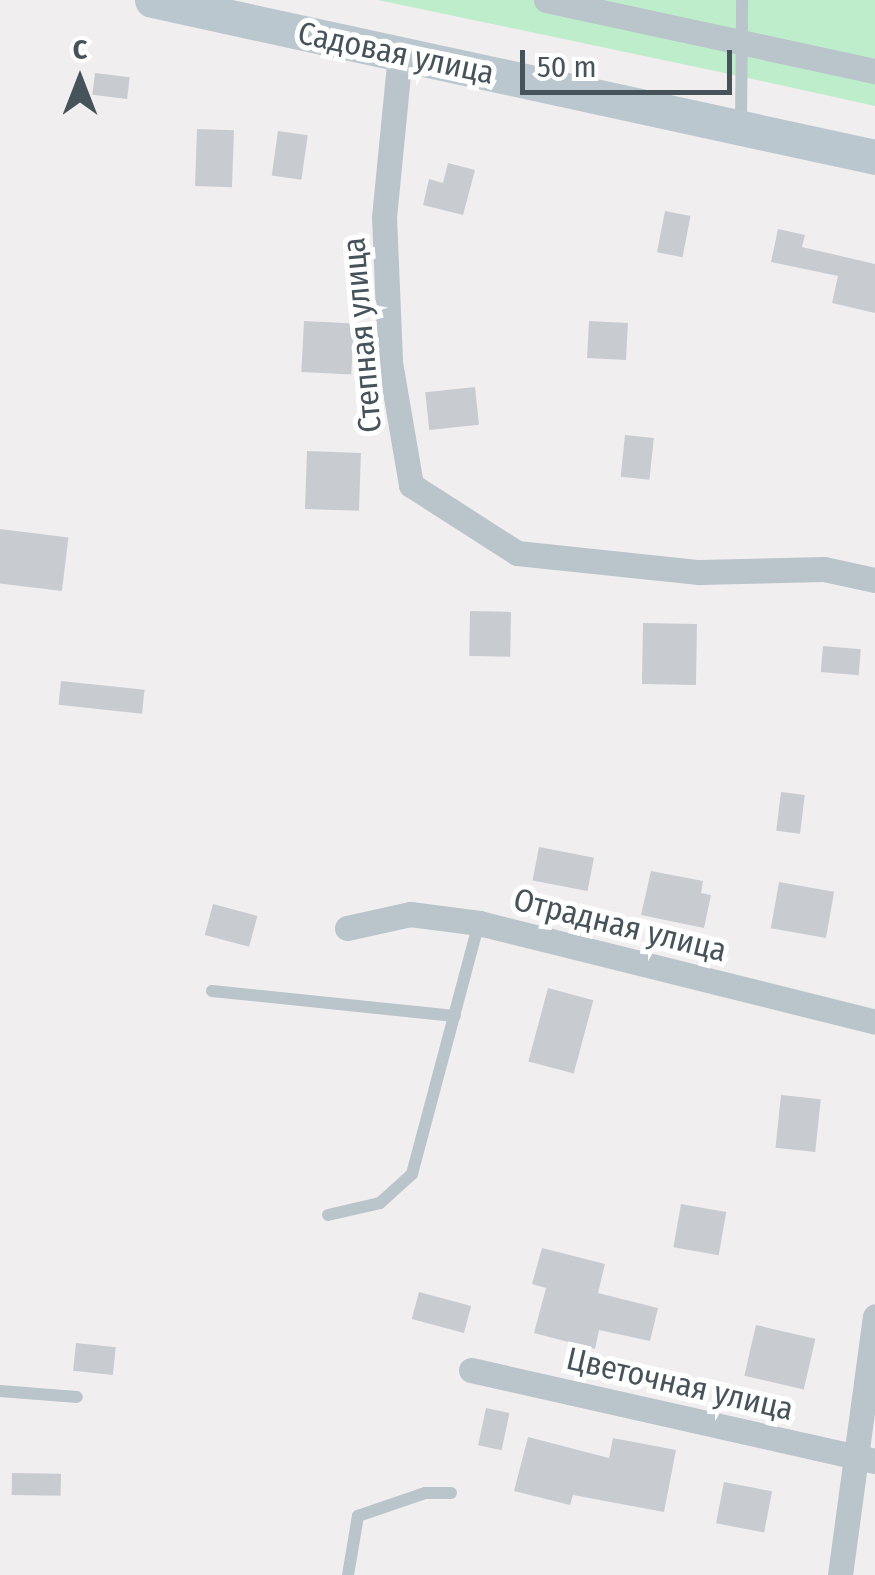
<!DOCTYPE html>
<html>
<head>
<meta charset="utf-8">
<style>
  body { margin:0 }
  #map { position:relative; width:875px; height:1575px; overflow:hidden; background:#f1eeef; font-family:"Fira Sans Condensed",sans-serif }
  div>[style] { position:absolute }
  .green>* { inset:0; background:#beedcc }
  .building>* { inset:0; background:#c8ccd1; transform-origin:0 0 }
  .lane>* { height:12px; margin:-6px; padding:0 6px; transform-origin:6px; border-radius:6px; background:#bac4cb }
  .street>* { height:25px; margin:-12.5px; padding:0 12.5px; transform-origin:12.5px; border-radius:12.5px; background:#bac4cb }
  .secondary>* { height:35px; margin:-17.5px; padding:0 17.5px; transform-origin:17.5px; border-radius:17.5px; background:#bbc7cf }
  span { translate:-50% -50%; white-space:nowrap; text-align:center; line-height:1.15; -webkit-text-stroke:10px #fff; paint-order:stroke }
  .street-label { font-size:32px; color:#47535b }
  .north { position:absolute; left:30px; top:30px; width:100px; height:100px; -webkit-text-stroke:8px #fff; paint-order:stroke; rotate:0deg; font-size:28px; font-weight:700; line-height:40px; text-align:center; color:#47535b }
  .north::after { content:''; display:block; margin:auto; width:35px; height:45px; background:#47535b; clip-path:polygon(50% 0,100% 100%,50% 72%,0 100%) }
  .scale { position:absolute; left:520px; top:50px; width:212px; height:45px; box-sizing:border-box; border:5px solid #47535b; border-top:0; padding-left:12px; font-size:30px; line-height:35px; white-space:nowrap; color:#47535b; -webkit-text-stroke:8px #fff; paint-order:stroke }
</style>
</head>
<body>
<div id="map">
  <div class="green">
    <div style="clip-path:polygon(378px 0,875px 0,875px 106px,739px 76px)"></div>
  </div>
  <div class="building">
    <div style="left:95px;top:73px;width:35px;height:22px;rotate:7deg"></div>
    <div style="left:197px;top:129px;width:37px;height:57px;rotate:2deg"></div>
    <div style="left:278px;top:131px;width:30px;height:45px;rotate:8deg"></div>
    <div style="clip-path:polygon(448px 163px,475px 170px,463px 215px,423px 205px,429px 179px,443px 183px)"></div>
    <div style="left:665px;top:211px;width:26px;height:42px;rotate:11deg"></div>
    <div style="clip-path:polygon(778px 229px,805px 235px,802px 247px,875px 264px,875px 313px,832px 303px,838px 276px,771px 262px)"></div>
    <div style="left:304px;top:321px;width:50px;height:51px;rotate:3deg"></div>
    <div style="left:589px;top:321px;width:39px;height:37px;rotate:3deg"></div>
    <div style="left:475px;top:387px;width:38px;height:50px;rotate:84deg"></div>
    <div style="left:625px;top:435px;width:29px;height:42px;rotate:6deg"></div>
    <div style="left:307px;top:451px;width:54px;height:58px;rotate:2deg"></div>
    <div style="left:0;top:529px;width:69px;height:54px;rotate:7deg"></div>
    <div style="left:470px;top:611px;width:41px;height:45px;rotate:1deg"></div>
    <div style="left:643px;top:623px;width:54px;height:61px;rotate:1deg"></div>
    <div style="left:823px;top:646px;width:38px;height:26px;rotate:5deg"></div>
    <div style="left:61px;top:681px;width:84px;height:24px;rotate:6deg"></div>
    <div style="left:781px;top:792px;width:24px;height:39px;rotate:7deg"></div>
    <div style="left:539px;top:847px;width:56px;height:34px;rotate:11deg"></div>
    <div style="clip-path:polygon(651px 871px,703px 881px,701px 893px,711px 895px,704px 928px,641px 915px)"></div>
    <div style="left:779px;top:882px;width:56px;height:47px;rotate:10deg"></div>
    <div style="left:213px;top:904px;width:46px;height:32px;rotate:15deg"></div>
    <div style="left:548px;top:988px;width:47px;height:76px;rotate:15deg"></div>
    <div style="left:781px;top:1095px;width:40px;height:53px;rotate:6deg"></div>
    <div style="left:681px;top:1204px;width:46px;height:44px;rotate:10deg"></div>
    <div style="clip-path:polygon(542px 1248px,605px 1264px,598px 1293px,658px 1308px,650px 1341px,599px 1330px,595px 1349px,534px 1333px,546px 1288px,532px 1284px)"></div>
    <div style="left:419px;top:1292px;width:54px;height:28px;rotate:15deg"></div>
    <div style="left:756px;top:1325px;width:61px;height:52px;rotate:13deg"></div>
    <div style="left:76px;top:1343px;width:40px;height:28px;rotate:6deg"></div>
    <div style="left:486px;top:1408px;width:24px;height:38px;rotate:12deg"></div>
    <div style="clip-path:polygon(528px 1437px,609px 1458px,613px 1438px,676px 1450px,664px 1512px,573px 1495px,570px 1505px,514px 1491px)"></div>
    <div style="left:12px;top:1473px;width:49px;height:22px;rotate:1deg"></div>
    <div style="left:724px;top:1482px;width:49px;height:42px;rotate:11deg"></div>
  </div>
  <div class="lane">
    <div style="left:741px;top:126px;width:126px;rotate:-89.5deg"></div>
    <div style="left:212px;top:991px;width:244px;rotate:5.9deg"></div>
    <div style="left:328px;top:1215px;width:53px;rotate:-13deg"></div>
    <div style="left:380px;top:1203px;width:43px;rotate:-42.2deg"></div>
    <div style="left:412px;top:1174px;width:260px;rotate:-75.1deg"></div>
    <div style="left:0;top:1391px;width:77px;rotate:4.5deg"></div>
    <div style="left:348px;top:1575px;width:60px;rotate:-80.4deg"></div>
    <div style="left:358px;top:1516px;width:71px;rotate:-18.9deg"></div>
    <div style="left:425px;top:1493px;width:26px"></div>
  </div>
  <div class="street">
    <div style="left:546px;top:0;width:337px;rotate:12.2deg"></div>
    <div style="left:400px;top:54px;width:164px;rotate:95.6deg"></div>
    <div style="left:384px;top:217px;width:145px;rotate:87.6deg"></div>
    <div style="left:390px;top:362px;width:125px;rotate:80.3deg"></div>
    <div style="left:411px;top:485px;width:126px;rotate:32.7deg"></div>
    <div style="left:517px;top:553px;width:183px;rotate:6deg"></div>
    <div style="left:699px;top:572px;width:125px;rotate:-1.4deg"></div>
    <div style="left:824px;top:569px;width:52px;rotate:12.2deg"></div>
    <div style="left:347px;top:928px;width:65px;rotate:-12.5deg"></div>
    <div style="left:410px;top:914px;width:70px;rotate:7.4deg"></div>
    <div style="left:479px;top:923px;width:408px;rotate:14deg"></div>
    <div style="left:471px;top:1370px;width:414px;rotate:12.7deg"></div>
    <div style="left:840px;top:1575px;width:261px;rotate:-82.3deg"></div>
  </div>
  <div class="secondary">
    <div style="left:152px;top:0;width:740px;rotate:12.25deg"></div>
  </div>
  <div class="street-label">
    <span style="left:396px;top:53px;rotate:12deg">Садовая улица</span>
    <span style="left:362px;top:335px;rotate:-95deg">Степная улица</span>
    <span style="left:620px;top:925px;rotate:14deg">Отрадная улица</span>
    <span style="left:680px;top:1384px;rotate:13deg">Цветочная улица</span>
  </div>
  <div class="north">С</div>
  <div class="scale">50 m</div>
</div>
</body>
</html>
